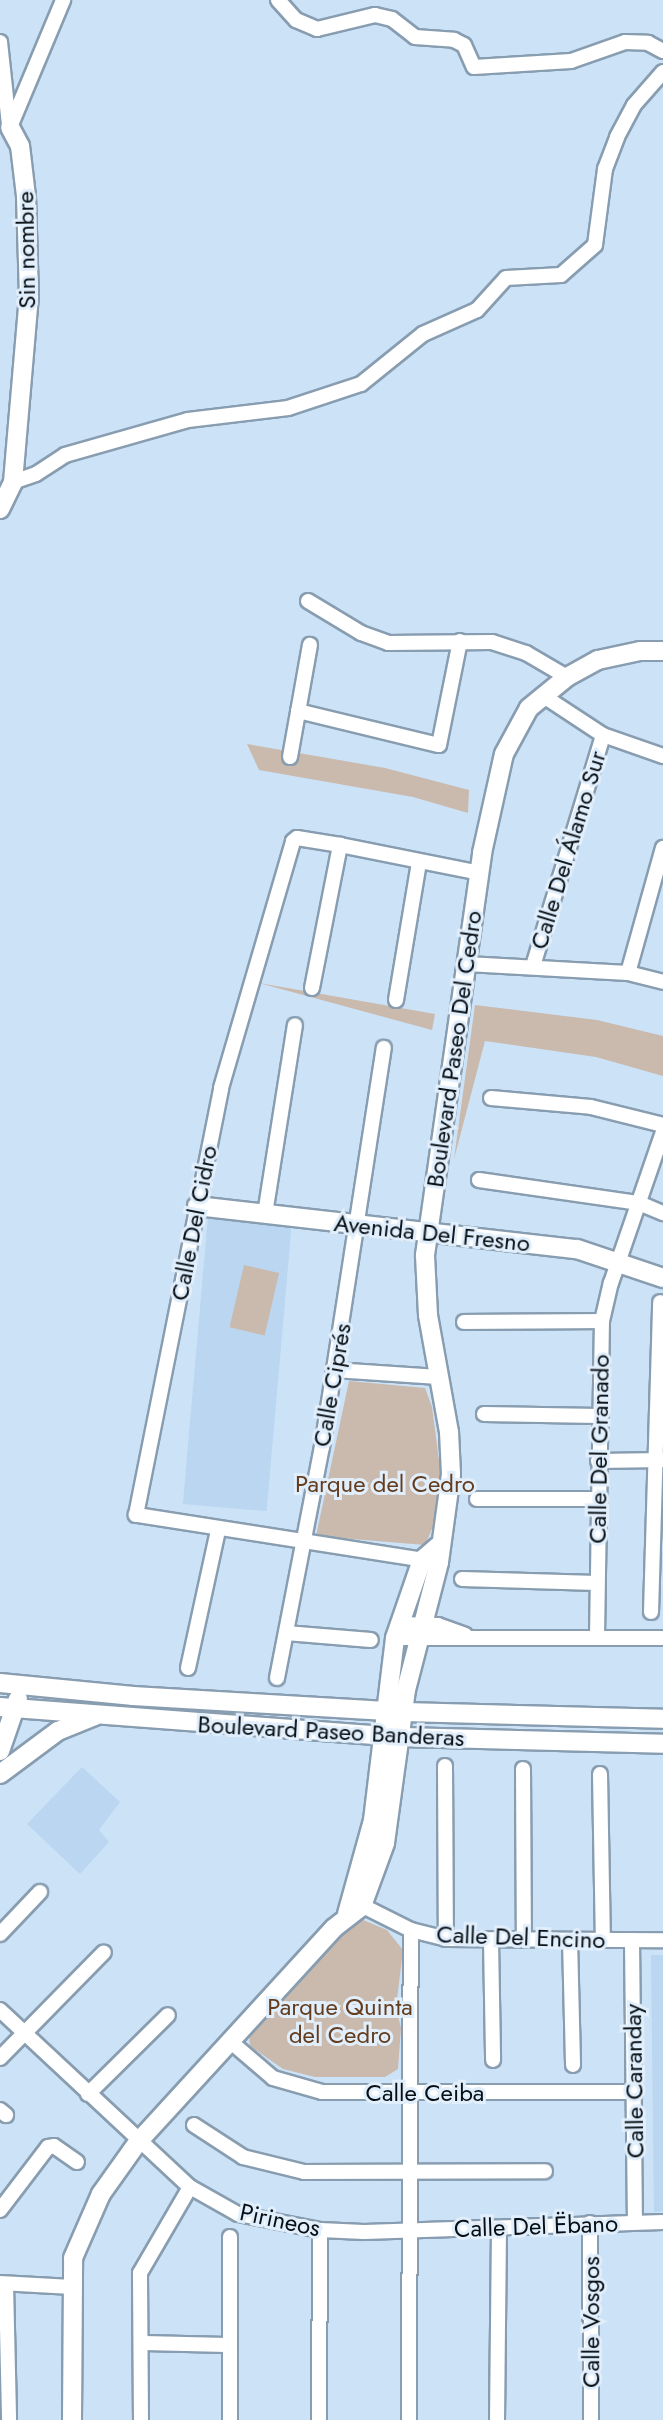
<!DOCTYPE html>
<html>
<head>
<meta charset="utf-8">
<style>
  body { margin:0 }
  #map { position:relative; width:663px; height:2420px; overflow:hidden; background:#cce2f7; font-family:Jost,sans-serif }
  div>[style] { position:absolute }
  .built>* { inset:0; background:#bad6f0; transform-origin:0 0 }
  .green>* { inset:0; background:#cab9ad; transform-origin:0 0 }
  .roads { filter:drop-shadow(2px 0 #889db0) drop-shadow(-2px 0 #889db0) drop-shadow(0 2px #889db0) drop-shadow(0 -2px #889db0) }
  .street>* { height:14px; margin:-7px; padding:0 7px; transform-origin:7px; border-radius:7px; background:#fff }
  .secondary>* { height:18px; margin:-9px; padding:0 9px; transform-origin:9px; border-radius:9px; background:#fff }
  span { translate:-50% -50%; white-space:nowrap; text-align:center; line-height:1.15; -webkit-text-stroke:6px #e1eefb; paint-order:stroke }
  .street-label { font-size:24px; color:#070f15 }
  .park-label { font-size:24px; color:#643c1e }
</style>
</head>
<body>
<div id="map">
  <div class="built">
    <div style="left:208px;top:1217px;width:84px;height:288px;rotate:5deg"></div>
    <div style="clip-path:polygon(82px 1767px,120px 1802px,99px 1830px,109px 1842px,80px 1874px,27px 1824px)"></div>
    <div style="clip-path:polygon(651px 1955px,663px 1955px,663px 2211px,654px 2212px)"></div>
  </div>
  <div class="green">
    <div style="clip-path:polygon(247px 744px,385px 768px,469px 790px,468px 813px,413px 797px,259px 770px)"></div>
    <div style="clip-path:polygon(259px 983px,435px 1014px,432px 1030px)"></div>
    <div style="clip-path:polygon(475px 1005px,597px 1020px,663px 1036px,663px 1076px,596px 1057px,485px 1041px,454px 1159px)"></div>
    <div style="left:244px;top:1265px;width:36px;height:64px;rotate:13deg"></div>
    <div style="clip-path:polygon(349px 1381px,425px 1388px,432px 1407px,442px 1483px,438px 1515px,425px 1545px,316px 1536px)"></div>
    <div style="clip-path:polygon(356px 1917px,387px 1930px,403px 1950px,396px 2008px,401px 2028px,398px 2069px,385px 2077px,315px 2077px,283px 2069px,250px 2046px,249px 2034px)"></div>
  </div>
  <div class="roads">
    <div class="street">
      <div style="left:278px;top:0;width:27px;rotate:48deg"></div>
      <div style="left:296px;top:20px;width:23px;rotate:23deg"></div>
      <div style="left:317px;top:29px;width:60px;rotate:-13.6deg"></div>
      <div style="left:375px;top:15px;width:17px;rotate:13deg"></div>
      <div style="left:392px;top:19px;width:29px;rotate:38deg"></div>
      <div style="left:415px;top:37px;width:39px;rotate:4deg"></div>
      <div style="left:454px;top:40px;width:11px;rotate:27deg"></div>
      <div style="left:464px;top:45px;width:24px;rotate:66deg"></div>
      <div style="left:474px;top:67px;width:97px;rotate:-3.5deg"></div>
      <div style="left:571px;top:61px;width:57px;rotate:-19.4deg"></div>
      <div style="left:625px;top:42px;width:23px;rotate:2deg"></div>
      <div style="left:648px;top:43px;width:17px;rotate:28deg"></div>
      <div style="left:0;top:42px;width:83px;rotate:83.8deg"></div>
      <div style="left:10px;top:127px;width:138px;rotate:-67.3deg"></div>
      <div style="left:13px;top:482px;width:24px;rotate:-19deg"></div>
      <div style="left:36px;top:474px;width:35px;rotate:-33deg"></div>
      <div style="left:65px;top:455px;width:128px;rotate:-15.9deg"></div>
      <div style="left:188px;top:420px;width:101px;rotate:-6.8deg"></div>
      <div style="left:288px;top:408px;width:77px;rotate:-18.2deg"></div>
      <div style="left:361px;top:384px;width:80px;rotate:-38.9deg"></div>
      <div style="left:423px;top:334px;width:59px;rotate:-24deg"></div>
      <div style="left:477px;top:310px;width:43px;rotate:-47.8deg"></div>
      <div style="left:506px;top:278px;width:55px;rotate:-3.1deg"></div>
      <div style="left:561px;top:275px;width:45px;rotate:-41.4deg"></div>
      <div style="left:595px;top:245px;width:77px;rotate:-82.5deg"></div>
      <div style="left:605px;top:169px;width:34px;rotate:-69deg"></div>
      <div style="left:617px;top:137px;width:36px;rotate:-62deg"></div>
      <div style="left:634px;top:105px;width:44px;rotate:-48.7deg"></div>
      <div style="left:308px;top:601px;width:62px;rotate:31.1deg"></div>
      <div style="left:361px;top:633px;width:29px;rotate:20deg"></div>
      <div style="left:388px;top:643px;width:104px;rotate:-0.6deg"></div>
      <div style="left:492px;top:642px;width:36px;rotate:18deg"></div>
      <div style="left:526px;top:653px;width:48px;rotate:30.3deg"></div>
      <div style="left:542px;top:695px;width:73px;rotate:33.3deg"></div>
      <div style="left:603px;top:735px;width:64px;rotate:19.3deg"></div>
      <div style="left:298px;top:711px;width:145px;rotate:13.6deg"></div>
      <div style="left:439px;top:745px;width:106px;rotate:-78.6deg"></div>
      <div style="left:290px;top:757px;width:114px;rotate:-79.9deg"></div>
      <div style="left:467px;top:964px;width:161px;rotate:3.2deg"></div>
      <div style="left:628px;top:973px;width:36px;rotate:14deg"></div>
      <div style="left:533px;top:966px;width:241px;rotate:-73.1deg"></div>
      <div style="left:628px;top:973px;width:130px;rotate:-74.4deg"></div>
      <div style="left:312px;top:988px;width:146px;rotate:-78.9deg"></div>
      <div style="left:396px;top:1000px;width:140px;rotate:-80.5deg"></div>
      <div style="left:491px;top:1098px;width:100px;rotate:5.1deg"></div>
      <div style="left:591px;top:1107px;width:74px;rotate:14deg"></div>
      <div style="left:479px;top:1180px;width:162px;rotate:8.2deg"></div>
      <div style="left:639px;top:1203px;width:26px;rotate:23deg"></div>
      <div style="left:265px;top:1214px;width:191px;rotate:-81deg"></div>
      <div style="left:464px;top:1322px;width:138px;rotate:-0.4deg"></div>
      <div style="left:334px;top:1370px;width:105px;rotate:3.8deg"></div>
      <div style="left:484px;top:1414px;width:115px;rotate:1deg"></div>
      <div style="left:598px;top:1461px;width:65px;rotate:-0.9deg"></div>
      <div style="left:477px;top:1499px;width:121px"></div>
      <div style="left:431px;top:1561px;width:299px;rotate:-171.1deg"></div>
      <div style="left:136px;top:1515px;width:435px;rotate:-78.7deg"></div>
      <div style="left:221px;top:1088px;width:257px;rotate:-73.7deg"></div>
      <div style="left:293px;top:841px;width:5px;rotate:-37deg"></div>
      <div style="left:297px;top:838px;width:44px;rotate:9.2deg"></div>
      <div style="left:340px;top:845px;width:143px;rotate:11.3deg"></div>
      <div style="left:462px;top:1579px;width:135px;rotate:1.7deg"></div>
      <div style="left:651px;top:1612px;width:310px;rotate:-88.3deg"></div>
      <div style="left:398px;top:1624px;width:40px;rotate:1.4deg"></div>
      <div style="left:438px;top:1625px;width:29px;rotate:20deg"></div>
      <div style="left:286px;top:1633px;width:85px;rotate:4.7deg"></div>
      <div style="left:597px;top:1637px;width:316px;rotate:-89.1deg"></div>
      <div style="left:602px;top:1321px;width:39px;rotate:-77deg"></div>
      <div style="left:611px;top:1283px;width:160px;rotate:-71deg"></div>
      <div style="left:395px;top:1638px;width:268px"></div>
      <div style="left:188px;top:1668px;width:141px;rotate:-77.7deg"></div>
      <div style="left:277px;top:1678px;width:235px;rotate:-79deg"></div>
      <div style="left:322px;top:1447px;width:404px;rotate:-81.2deg"></div>
      <div style="left:445px;top:1766px;width:173px;rotate:89.7deg"></div>
      <div style="left:523px;top:1769px;width:171px;rotate:89.7deg"></div>
      <div style="left:600px;top:1774px;width:166px;rotate:89deg"></div>
      <div style="left:355px;top:1902px;width:63px;rotate:26.6deg"></div>
      <div style="left:411px;top:1930px;width:36px;rotate:14deg"></div>
      <div style="left:446px;top:1939px;width:217px;rotate:0.3deg"></div>
      <div style="left:0;top:1934px;width:58px;rotate:-46.4deg"></div>
      <div style="left:491px;top:1940px;width:120px;rotate:89deg"></div>
      <div style="left:570px;top:1940px;width:125px;rotate:88.6deg"></div>
      <div style="left:632px;top:1940px;width:282px;rotate:89.4deg"></div>
      <div style="left:0;top:2010px;width:260px;rotate:43deg"></div>
      <div style="left:190px;top:2187px;width:55px;rotate:29.4deg"></div>
      <div style="left:238px;top:2214px;width:84px;rotate:11deg"></div>
      <div style="left:320px;top:2230px;width:44px;rotate:2.6deg"></div>
      <div style="left:364px;top:2232px;width:299px;rotate:-1.9deg"></div>
      <div style="left:231px;top:2042px;width:55px;rotate:40.6deg"></div>
      <div style="left:273px;top:2078px;width:51px;rotate:15.9deg"></div>
      <div style="left:322px;top:2092px;width:313px"></div>
      <div style="left:0;top:2058px;width:148px;rotate:-45.5deg"></div>
      <div style="left:88px;top:2094px;width:112px;rotate:-44.6deg"></div>
      <div style="left:0;top:2110px;width:8px;rotate:40deg"></div>
      <div style="left:194px;top:2125px;width:59px;rotate:33.1deg"></div>
      <div style="left:243px;top:2157px;width:63px;rotate:13.8deg"></div>
      <div style="left:304px;top:2172px;width:241px;rotate:-0.2deg"></div>
      <div style="left:0;top:2210px;width:79px;rotate:-52.7deg"></div>
      <div style="left:48px;top:2147px;width:6px;rotate:-9deg"></div>
      <div style="left:54px;top:2146px;width:28px;rotate:35deg"></div>
      <div style="left:590px;top:2223px;width:197px;rotate:89.7deg"></div>
      <div style="left:230px;top:2237px;width:183px;rotate:90deg"></div>
      <div style="left:0;top:2283px;width:72px;rotate:3.2deg"></div>
      <div style="left:6px;top:2284px;width:136px;rotate:88.7deg"></div>
      <div style="left:141px;top:2343px;width:89px;rotate:1.3deg"></div>
      <div style="left:141px;top:2420px;width:147px;rotate:-90.4deg"></div>
      <div style="left:140px;top:2273px;width:99px;rotate:-59.8deg"></div>
      <div style="left:319px;top:2420px;width:190px;rotate:-89.7deg"></div>
      <div style="left:409px;top:2420px;width:490px;rotate:-89.8deg"></div>
      <div style="left:497px;top:2420px;width:192px;rotate:-89.4deg"></div>
    </div>
    <div class="secondary">
      <div style="left:0;top:509px;width:30px;rotate:-64deg"></div>
      <div style="left:13px;top:482px;width:186px;rotate:-85.1deg"></div>
      <div style="left:29px;top:297px;width:101px;rotate:-91.7deg"></div>
      <div style="left:26px;top:196px;width:50px;rotate:-96.8deg"></div>
      <div style="left:20px;top:146px;width:21px;rotate:-118deg"></div>
      <div style="left:197px;top:1206px;width:382px;rotate:6.5deg"></div>
      <div style="left:577px;top:1249px;width:91px;rotate:18.6deg"></div>
      <div style="left:0;top:1683px;width:134px;rotate:5.6deg"></div>
      <div style="left:133px;top:1696px;width:271px;rotate:3.4deg"></div>
      <div style="left:404px;top:1712px;width:259px;rotate:1.5deg"></div>
      <div style="left:0;top:1707px;width:402px;rotate:4.3deg"></div>
      <div style="left:401px;top:1737px;width:262px;rotate:1.5deg"></div>
      <div style="left:0;top:1751px;width:55px;rotate:-70.9deg"></div>
      <div style="left:0;top:1774px;width:72px;rotate:-36.6deg"></div>
      <div style="left:58px;top:1731px;width:40px;rotate:-22deg"></div>
      <div style="left:347px;top:1914px;width:98px;rotate:-74.5deg"></div>
      <div style="left:373px;top:1820px;width:183px;rotate:-83.1deg"></div>
      <div style="left:395px;top:1638px;width:83px;rotate:-70.9deg"></div>
      <div style="left:422px;top:1560px;width:21px;rotate:-41deg"></div>
      <div style="left:72px;top:2420px;width:162px;rotate:-89.6deg"></div>
      <div style="left:73px;top:2258px;width:70px;rotate:-66.4deg"></div>
      <div style="left:101px;top:2194px;width:64px;rotate:-54.6deg"></div>
      <div style="left:138px;top:2142px;width:290px;rotate:-47.5deg"></div>
      <div style="left:334px;top:1928px;width:36px;rotate:-38deg"></div>
      <div style="left:362px;top:1906px;width:67px;rotate:-69.9deg"></div>
      <div style="left:385px;top:1843px;width:154px;rotate:-82.2deg"></div>
      <div style="left:406px;top:1690px;width:132px;rotate:-75.5deg"></div>
      <div style="left:439px;top:1562px;width:89px;rotate:-82.2deg"></div>
      <div style="left:451px;top:1474px;width:42px;rotate:-92.7deg"></div>
      <div style="left:449px;top:1432px;width:119px;rotate:-100.2deg"></div>
      <div style="left:428px;top:1315px;width:60px;rotate:-92.9deg"></div>
      <div style="left:425px;top:1255px;width:406px;rotate:-81.9deg"></div>
      <div style="left:482px;top:853px;width:101px;rotate:-77.5deg"></div>
      <div style="left:504px;top:754px;width:52px;rotate:-61.5deg"></div>
      <div style="left:529px;top:708px;width:49px;rotate:-39.2deg"></div>
      <div style="left:567px;top:677px;width:35px;rotate:-29deg"></div>
      <div style="left:598px;top:660px;width:43px;rotate:-12.1deg"></div>
      <div style="left:640px;top:651px;width:23px"></div>
    </div>
  </div>
  <div class="street-label">
    <span style="left:26px;top:250px;rotate:-91deg">Sin nombre</span>
    <span style="left:568px;top:850px;rotate:-73deg">Calle Del Álamo Sur</span>
    <span style="left:454px;top:1049px;rotate:-82deg">Boulevard Paseo Del Cedro</span>
    <span style="left:194px;top:1223px;rotate:-79deg">Calle Del Cidro</span>
    <span style="left:432px;top:1233px;rotate:6deg">Avenida Del Fresno</span>
    <span style="left:332px;top:1385px;rotate:-80deg">Calle Ciprés</span>
    <span style="left:599px;top:1449px;rotate:-89deg">Calle Del Granado</span>
    <span style="left:331px;top:1731px;rotate:3deg">Boulevard Paseo Banderas</span>
    <span style="left:521px;top:1937px;rotate:2deg">Calle Del Encino</span>
    <span style="left:634px;top:2081px;rotate:-91deg">Calle Caranday</span>
    <span style="left:425px;top:2093px">Calle Ceiba</span>
    <span style="left:280px;top:2220px;rotate:12deg">Pirineos</span>
    <span style="left:536px;top:2226px;rotate:-2deg">Calle Del Ëbano</span>
    <span style="left:591px;top:2322px;rotate:-90deg">Calle Vosgos</span>
  </div>
  <div class="park-label">
    <span style="left:385px;top:1484px">Parque del Cedro</span>
    <span style="left:340px;top:2021px">Parque Quinta<br>del Cedro</span>
  </div>
</div>
</body>
</html>
